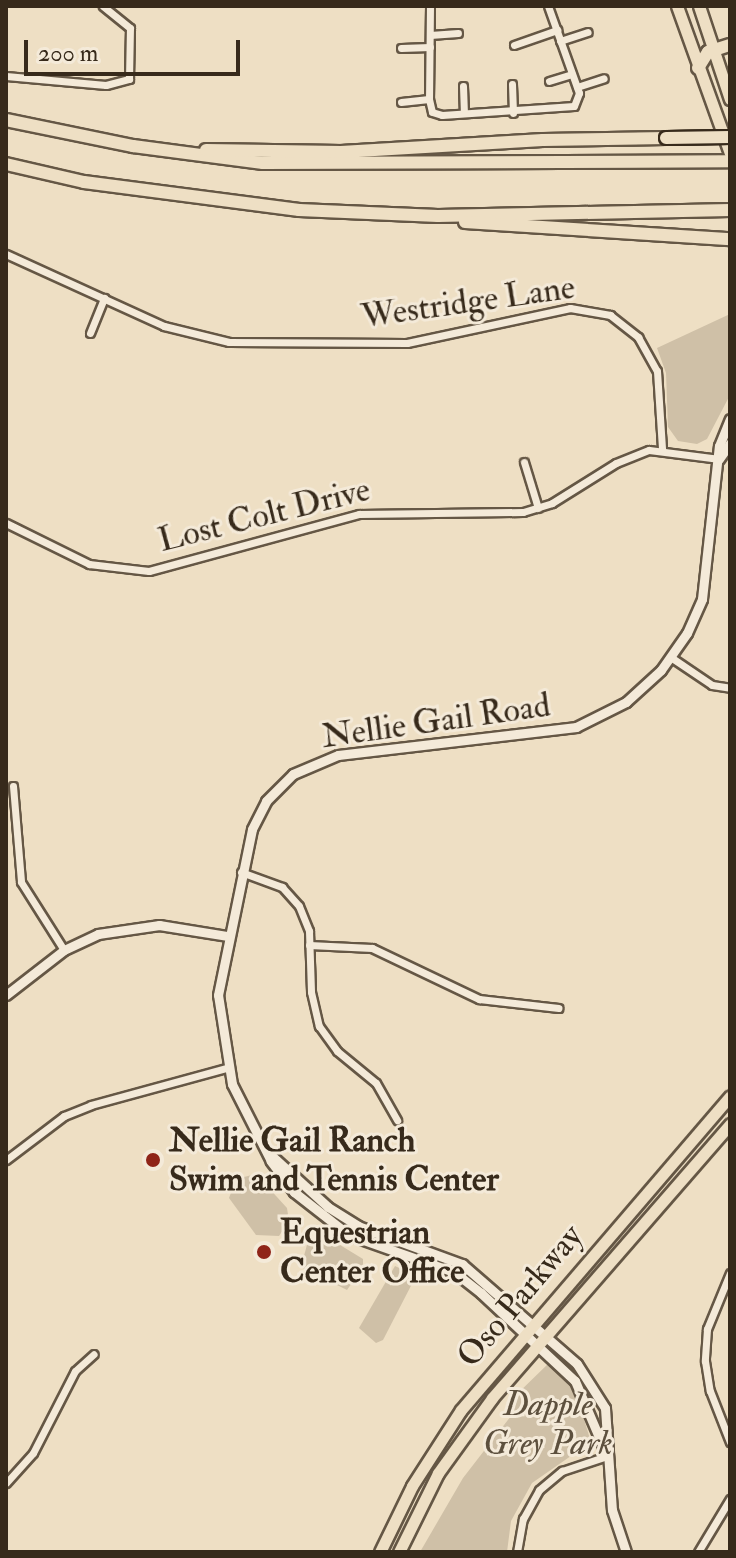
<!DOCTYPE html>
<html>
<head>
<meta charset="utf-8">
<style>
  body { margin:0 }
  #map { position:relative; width:736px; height:1558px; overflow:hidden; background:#eedfc4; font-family:"IM FELL Double Pica",serif }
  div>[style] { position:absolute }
  .green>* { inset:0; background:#cfc0a7 }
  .roads { filter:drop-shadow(2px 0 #655745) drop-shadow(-2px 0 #655745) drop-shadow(0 2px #655745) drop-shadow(0 -2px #655745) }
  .minor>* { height:7px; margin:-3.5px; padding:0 3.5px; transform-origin:3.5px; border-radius:3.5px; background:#f4ead9 }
  .tertiary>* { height:9px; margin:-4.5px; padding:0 4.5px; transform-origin:4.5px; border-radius:4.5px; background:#f4ead9 }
  .primary>* { height:11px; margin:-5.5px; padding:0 5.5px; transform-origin:5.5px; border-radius:5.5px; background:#eedfc4 }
  .motorway>* { height:12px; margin:-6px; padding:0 6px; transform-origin:6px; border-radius:6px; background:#eedfc4 }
  .bridges { filter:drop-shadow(2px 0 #372a1b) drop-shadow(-2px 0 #372a1b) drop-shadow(0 2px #372a1b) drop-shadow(0 -2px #372a1b) }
  .motorway-bridge>* { height:12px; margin:-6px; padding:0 6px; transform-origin:6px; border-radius:6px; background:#eedfc4 }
  .dots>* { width:22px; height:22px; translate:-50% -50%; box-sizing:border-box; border:4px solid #f4ead9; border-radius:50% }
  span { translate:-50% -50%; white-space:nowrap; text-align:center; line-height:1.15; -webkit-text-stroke:6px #f4ead9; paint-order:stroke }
  .street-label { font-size:34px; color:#372a1b }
  .poi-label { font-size:34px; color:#372a1b; font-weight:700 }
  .left { translate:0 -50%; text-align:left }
  .park-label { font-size:34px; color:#5d503e; font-style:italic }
  .frame { position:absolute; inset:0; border:8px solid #372a1b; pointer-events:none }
  .scale { position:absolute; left:24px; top:40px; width:216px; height:36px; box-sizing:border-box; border:4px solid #372a1b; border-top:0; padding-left:10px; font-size:24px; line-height:28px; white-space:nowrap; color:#372a1b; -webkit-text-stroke:6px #f4ead9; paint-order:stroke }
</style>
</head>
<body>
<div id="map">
  <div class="green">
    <div style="clip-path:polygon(730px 314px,730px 395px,707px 439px,697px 444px,678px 441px,668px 427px,666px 373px,657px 348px)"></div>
    <div style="clip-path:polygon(256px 1174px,287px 1208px,289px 1221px,279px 1236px,256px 1235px,229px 1198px,236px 1179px)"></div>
    <div style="clip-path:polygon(322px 1234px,363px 1259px,363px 1267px,347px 1290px,301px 1267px,308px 1241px)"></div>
    <div style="clip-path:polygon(395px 1266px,416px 1276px,383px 1340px,376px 1343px,359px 1328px)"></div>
    <div style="clip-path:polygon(551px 1361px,574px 1387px,591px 1442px,532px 1483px,511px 1521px,507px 1552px,420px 1552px,463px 1478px,511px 1416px,513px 1398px)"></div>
  </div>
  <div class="roads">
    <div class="minor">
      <div style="left:430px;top:6px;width:93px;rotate:90.6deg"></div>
      <div style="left:429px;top:99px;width:13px;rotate:77deg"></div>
      <div style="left:432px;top:112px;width:10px;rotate:17deg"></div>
      <div style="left:442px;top:115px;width:132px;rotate:-3.9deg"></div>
      <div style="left:574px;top:106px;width:14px;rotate:-69deg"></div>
      <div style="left:579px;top:93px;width:92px;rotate:-109.6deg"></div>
      <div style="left:430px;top:35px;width:28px;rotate:-4deg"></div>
      <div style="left:560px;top:41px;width:29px;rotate:-18deg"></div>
      <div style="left:514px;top:45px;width:46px;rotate:-19.2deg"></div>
      <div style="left:401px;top:48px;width:29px;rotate:-2deg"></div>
      <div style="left:6px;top:76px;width:100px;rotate:5.1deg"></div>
      <div style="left:106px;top:85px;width:24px;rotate:-15deg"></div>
      <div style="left:129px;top:79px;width:51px;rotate:-88.9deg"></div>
      <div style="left:130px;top:28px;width:35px;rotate:-141deg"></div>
      <div style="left:549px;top:81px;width:24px;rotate:-17deg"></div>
      <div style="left:512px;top:84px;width:29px;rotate:88deg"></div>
      <div style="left:463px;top:86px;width:27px;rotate:88deg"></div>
      <div style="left:577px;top:87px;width:28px;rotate:-18deg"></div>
      <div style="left:401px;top:102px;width:28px;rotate:-6deg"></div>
      <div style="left:6px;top:254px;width:174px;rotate:24.5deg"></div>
      <div style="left:164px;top:326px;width:67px;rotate:13.8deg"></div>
      <div style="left:229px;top:342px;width:178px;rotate:0.3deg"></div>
      <div style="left:407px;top:343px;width:167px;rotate:-12.1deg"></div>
      <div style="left:570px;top:308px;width:41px;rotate:9.9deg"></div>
      <div style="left:610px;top:315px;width:36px;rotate:38deg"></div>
      <div style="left:638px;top:337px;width:39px;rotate:61deg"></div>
      <div style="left:657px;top:371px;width:78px;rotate:86.3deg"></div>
      <div style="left:90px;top:333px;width:38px;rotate:-68deg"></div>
      <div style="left:524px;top:462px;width:48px;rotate:73.1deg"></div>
      <div style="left:6px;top:523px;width:93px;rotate:26.3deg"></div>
      <div style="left:89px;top:564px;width:60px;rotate:6.7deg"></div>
      <div style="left:149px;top:571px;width:218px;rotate:-15.2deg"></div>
      <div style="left:359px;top:514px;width:164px;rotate:-0.7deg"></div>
      <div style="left:523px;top:512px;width:30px;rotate:-17deg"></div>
      <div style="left:552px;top:503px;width:75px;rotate:-32deg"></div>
      <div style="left:616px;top:463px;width:35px;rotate:-22deg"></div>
      <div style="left:649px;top:450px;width:71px;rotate:7.3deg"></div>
      <div style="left:672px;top:658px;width:48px;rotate:34deg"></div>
      <div style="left:712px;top:685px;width:18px;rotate:9deg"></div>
      <div style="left:13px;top:786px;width:96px;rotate:85.2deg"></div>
      <div style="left:21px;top:882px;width:80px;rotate:57.7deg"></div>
      <div style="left:241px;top:872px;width:44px;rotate:20.1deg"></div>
      <div style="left:282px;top:887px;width:25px;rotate:48deg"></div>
      <div style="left:299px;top:906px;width:27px;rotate:68deg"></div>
      <div style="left:309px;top:931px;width:61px;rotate:88.1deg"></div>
      <div style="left:311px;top:992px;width:35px;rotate:77deg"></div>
      <div style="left:319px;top:1026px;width:31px;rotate:54deg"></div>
      <div style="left:337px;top:1051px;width:50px;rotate:39.4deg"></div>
      <div style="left:376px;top:1083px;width:43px;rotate:60.4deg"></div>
      <div style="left:309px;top:945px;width:63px;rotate:2.7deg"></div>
      <div style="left:372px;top:948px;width:119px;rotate:25.5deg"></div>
      <div style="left:479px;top:999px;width:80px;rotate:6.5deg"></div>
      <div style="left:6px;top:1160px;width:73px;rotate:-37.2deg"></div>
      <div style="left:64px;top:1116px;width:29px;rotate:-22deg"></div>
      <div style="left:91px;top:1105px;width:140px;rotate:-15.3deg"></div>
      <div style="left:730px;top:1273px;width:61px;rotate:112.3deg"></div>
      <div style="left:707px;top:1329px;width:32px;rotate:94deg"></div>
      <div style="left:705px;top:1361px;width:30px;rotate:81deg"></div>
      <div style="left:710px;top:1391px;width:55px;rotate:68.6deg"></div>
      <div style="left:6px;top:1483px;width:40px;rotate:-48deg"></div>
      <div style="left:33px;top:1453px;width:92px;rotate:-62.9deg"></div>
      <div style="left:75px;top:1371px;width:25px;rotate:-42deg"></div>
      <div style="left:517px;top:1552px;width:34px;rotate:-80deg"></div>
      <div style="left:523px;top:1519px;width:33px;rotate:-61deg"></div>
      <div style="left:539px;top:1490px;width:30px;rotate:-40deg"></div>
      <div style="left:562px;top:1471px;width:47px;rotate:-18.4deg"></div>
      <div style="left:698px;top:1552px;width:62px;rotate:-58.9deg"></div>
    </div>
    <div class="tertiary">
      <div style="left:719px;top:459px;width:19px;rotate:-55deg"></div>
      <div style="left:6px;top:995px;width:73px;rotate:-37.8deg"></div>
      <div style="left:64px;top:950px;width:38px;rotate:-25deg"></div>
      <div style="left:98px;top:934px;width:62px;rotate:-8.4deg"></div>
      <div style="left:159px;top:925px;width:70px;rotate:9.1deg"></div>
      <div style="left:271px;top:1155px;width:77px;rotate:42.4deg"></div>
      <div style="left:328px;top:1207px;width:36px;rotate:32deg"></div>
      <div style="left:358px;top:1226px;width:111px;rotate:20.1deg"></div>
      <div style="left:462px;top:1264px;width:152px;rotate:41deg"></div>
      <div style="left:577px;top:1364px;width:52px;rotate:57.5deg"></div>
      <div style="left:605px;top:1408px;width:102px;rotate:86.1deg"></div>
      <div style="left:612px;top:1510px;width:44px;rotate:71.6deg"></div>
      <div style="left:607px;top:1456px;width:82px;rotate:-113.1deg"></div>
      <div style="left:575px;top:1381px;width:129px;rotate:-136.9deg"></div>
      <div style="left:481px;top:1293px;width:34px;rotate:-142deg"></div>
      <div style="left:454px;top:1272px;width:111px;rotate:-160.6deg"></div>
      <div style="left:349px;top:1235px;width:70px;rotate:-142deg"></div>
      <div style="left:294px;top:1192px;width:39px;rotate:-127deg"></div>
      <div style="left:271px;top:1161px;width:86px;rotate:-116.9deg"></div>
      <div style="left:232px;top:1084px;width:90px;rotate:-98.9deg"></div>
      <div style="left:218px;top:995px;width:169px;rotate:-78.4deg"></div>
      <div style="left:252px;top:829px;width:31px;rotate:-63deg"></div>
      <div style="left:266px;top:801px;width:38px;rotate:-45deg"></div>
      <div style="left:293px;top:774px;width:49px;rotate:-22.9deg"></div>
      <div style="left:338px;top:755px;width:240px;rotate:-6.7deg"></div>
      <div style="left:576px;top:727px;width:56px;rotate:-26.6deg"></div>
      <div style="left:626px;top:702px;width:47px;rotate:-42.4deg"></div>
      <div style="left:661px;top:670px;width:45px;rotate:-54.9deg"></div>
      <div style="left:687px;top:633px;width:37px;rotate:-66deg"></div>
      <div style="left:702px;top:599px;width:154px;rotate:-83.7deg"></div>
      <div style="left:719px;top:446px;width:29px;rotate:-68deg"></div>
    </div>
    <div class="primary">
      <div style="left:677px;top:6px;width:156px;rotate:70.2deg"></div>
      <div style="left:699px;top:6px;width:98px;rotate:71.6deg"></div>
      <div style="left:380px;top:1552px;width:73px;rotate:-64.1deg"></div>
      <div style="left:412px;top:1486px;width:90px;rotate:-57.2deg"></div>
      <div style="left:461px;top:1410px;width:413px;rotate:-49.4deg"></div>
      <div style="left:399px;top:1552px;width:88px;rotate:-63.7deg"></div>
      <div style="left:438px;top:1473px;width:92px;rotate:-54.2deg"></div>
      <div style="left:492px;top:1398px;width:363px;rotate:-49deg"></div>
    </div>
    <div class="motorway">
      <div style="left:698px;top:68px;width:19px;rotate:-58deg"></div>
      <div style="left:708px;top:52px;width:23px;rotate:-18deg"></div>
      <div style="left:6px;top:120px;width:130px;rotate:11.6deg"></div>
      <div style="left:133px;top:146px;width:131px;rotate:7.5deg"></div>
      <div style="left:263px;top:163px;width:467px;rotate:-0.2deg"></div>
      <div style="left:206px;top:150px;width:135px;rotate:0.8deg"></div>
      <div style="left:341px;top:152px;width:202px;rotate:-3.4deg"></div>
      <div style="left:543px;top:140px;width:123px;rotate:-0.9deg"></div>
      <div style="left:6px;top:164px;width:80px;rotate:13deg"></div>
      <div style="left:84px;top:182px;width:217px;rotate:7.4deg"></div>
      <div style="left:299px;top:210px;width:139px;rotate:2.5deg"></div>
      <div style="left:438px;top:216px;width:292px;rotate:-1.2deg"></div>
      <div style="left:465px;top:222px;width:266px;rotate:3.7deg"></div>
    </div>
  </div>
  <div class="bridges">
    <div class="motorway-bridge">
      <div style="left:666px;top:138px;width:64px;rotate:-0.9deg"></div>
    </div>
  </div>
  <div class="dots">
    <div style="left:153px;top:1160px;background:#8f2418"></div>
    <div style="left:264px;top:1252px;background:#8f2418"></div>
  </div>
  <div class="street-label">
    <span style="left:468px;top:302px;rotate:-8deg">Westridge Lane</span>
    <span style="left:264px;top:515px;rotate:-14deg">Lost Colt Drive</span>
    <span style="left:436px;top:721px;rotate:-8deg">Nellie Gail Road</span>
    <span style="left:520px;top:1296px;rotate:-50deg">Oso Parkway</span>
  </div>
  <div class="poi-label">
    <span class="left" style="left:169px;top:1160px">Nellie Gail Ranch<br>Swim and Tennis Center</span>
    <span class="left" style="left:280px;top:1252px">Equestrian<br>Center Office</span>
  </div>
  <div class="park-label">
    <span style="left:548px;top:1424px">Dapple<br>Grey Park</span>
  </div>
  <div class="frame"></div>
  <div class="scale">200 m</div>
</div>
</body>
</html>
